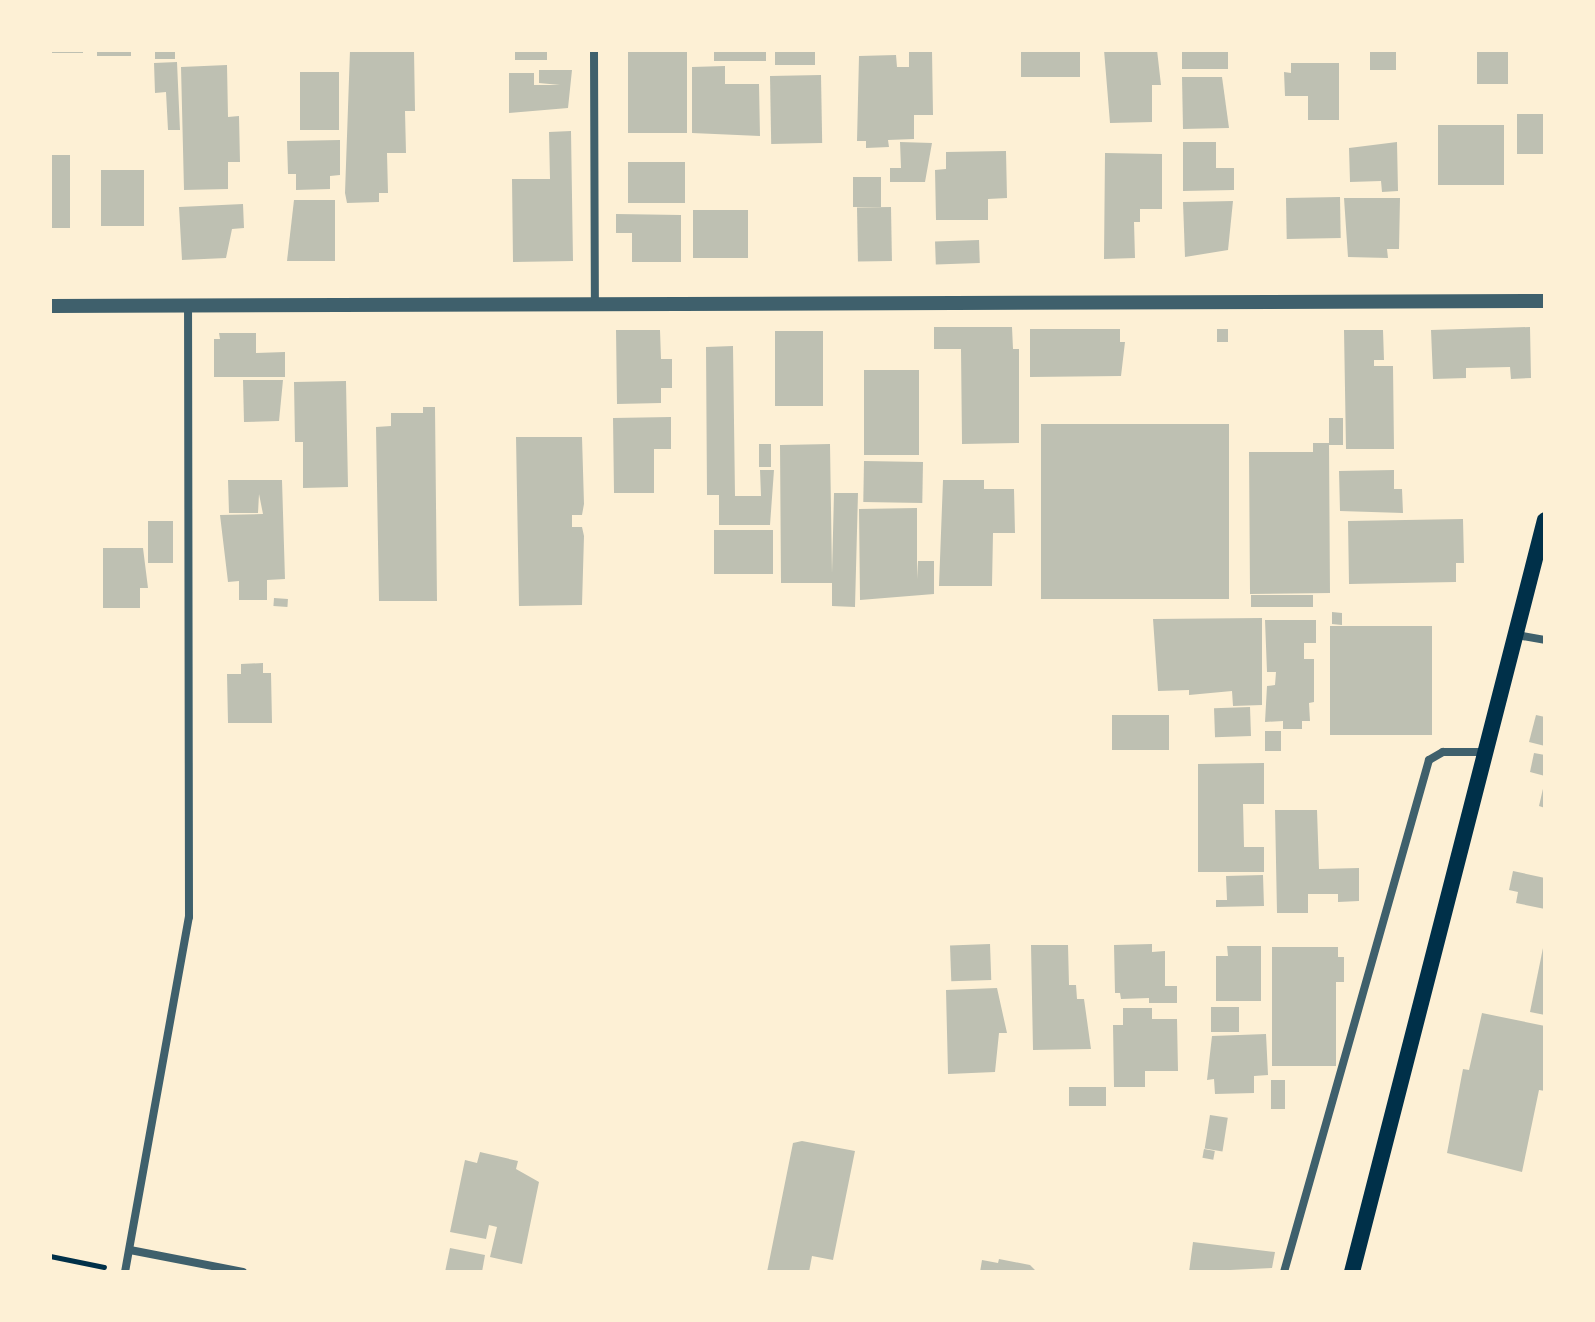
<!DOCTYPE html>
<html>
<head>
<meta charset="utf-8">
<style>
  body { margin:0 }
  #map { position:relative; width:1595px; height:1322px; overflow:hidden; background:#fdf0d5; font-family:Raleway,sans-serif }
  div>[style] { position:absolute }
  .building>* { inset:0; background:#bec0b2; transform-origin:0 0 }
  .path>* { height:5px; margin:-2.5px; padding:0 2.5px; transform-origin:2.5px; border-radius:2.5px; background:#003049 }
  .minor>* { height:8px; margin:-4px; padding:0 4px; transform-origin:4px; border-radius:4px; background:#3f606c }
  .tertiary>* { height:14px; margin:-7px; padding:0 7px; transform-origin:7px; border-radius:7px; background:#3f606c }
  .secondary>* { height:16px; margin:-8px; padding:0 8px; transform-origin:8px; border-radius:8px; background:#003049 }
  span { translate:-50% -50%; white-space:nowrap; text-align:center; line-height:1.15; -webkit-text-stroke:6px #fdf0d5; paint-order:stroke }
  .frame { position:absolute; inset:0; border:52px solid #fdf0d5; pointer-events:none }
</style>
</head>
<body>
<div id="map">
  <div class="building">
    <div style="left:50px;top:50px;width:33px;height:3px"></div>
    <div style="left:97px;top:50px;width:34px;height:6px"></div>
    <div style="left:155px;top:50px;width:20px;height:9px"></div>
    <div style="clip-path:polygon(350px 50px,414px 50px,415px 111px,405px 111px,406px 153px,387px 153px,388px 193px,379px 193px,379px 202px,347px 203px,345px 193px)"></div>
    <div style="left:515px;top:50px;width:32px;height:10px"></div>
    <div style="left:628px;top:50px;width:59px;height:83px"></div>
    <div style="left:714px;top:50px;width:52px;height:11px"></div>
    <div style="left:775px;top:50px;width:40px;height:15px"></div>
    <div style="clip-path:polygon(909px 50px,932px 50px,933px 115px,914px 115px,914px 139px,888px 140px,889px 147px,866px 148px,866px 141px,857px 141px,859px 56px,896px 55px,897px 67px,909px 67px)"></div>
    <div style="left:1021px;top:50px;width:59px;height:27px"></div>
    <div style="clip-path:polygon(1104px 50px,1157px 50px,1161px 85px,1152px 85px,1152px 122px,1110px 123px)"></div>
    <div style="left:1182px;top:50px;width:46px;height:19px"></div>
    <div style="left:1370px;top:50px;width:26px;height:20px"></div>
    <div style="left:1477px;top:50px;width:31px;height:34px"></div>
    <div style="clip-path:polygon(177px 62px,180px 130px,168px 130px,166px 92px,155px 93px,154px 63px)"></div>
    <div style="clip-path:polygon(1291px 63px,1339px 63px,1339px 120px,1308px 120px,1308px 96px,1285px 96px,1284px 72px,1291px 73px)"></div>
    <div style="clip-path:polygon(227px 65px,228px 117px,239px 116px,240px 162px,228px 162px,228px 189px,184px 190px,181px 67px)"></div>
    <div style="clip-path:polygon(725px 66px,725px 84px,759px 84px,760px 136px,692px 133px,692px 67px)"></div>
    <div style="clip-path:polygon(539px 70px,572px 70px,568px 108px,509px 113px,509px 73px,534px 73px,534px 85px,560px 85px,539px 83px)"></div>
    <div style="left:300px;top:72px;width:39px;height:58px"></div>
    <div style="left:821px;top:75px;width:68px;height:51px;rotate:89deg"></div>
    <div style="clip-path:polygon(1182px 77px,1222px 77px,1229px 128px,1183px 129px)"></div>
    <div style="left:1545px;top:114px;width:40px;height:28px;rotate:90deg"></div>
    <div style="left:1438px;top:125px;width:66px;height:60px"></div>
    <div style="clip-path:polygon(571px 131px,573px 261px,513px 262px,512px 179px,550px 179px,549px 132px)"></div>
    <div style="clip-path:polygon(340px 140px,340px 175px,330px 176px,330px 189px,296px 190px,296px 174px,288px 174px,287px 141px)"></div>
    <div style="clip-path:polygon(900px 142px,932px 143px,925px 182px,890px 182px,890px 168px,901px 168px)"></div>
    <div style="clip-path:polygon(1183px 142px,1216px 142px,1216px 168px,1234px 168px,1234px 190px,1183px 191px)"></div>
    <div style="clip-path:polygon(1397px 142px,1398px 191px,1382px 192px,1381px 181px,1350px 182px,1349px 148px)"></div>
    <div style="clip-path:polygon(1006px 151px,1007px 198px,988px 199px,988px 220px,936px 220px,935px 170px,946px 169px,946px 152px)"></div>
    <div style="clip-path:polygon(1105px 153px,1162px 154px,1162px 209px,1140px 209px,1140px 222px,1134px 222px,1135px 258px,1104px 259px)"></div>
    <div style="left:50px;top:155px;width:20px;height:73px"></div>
    <div style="left:685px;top:162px;width:41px;height:57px;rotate:90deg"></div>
    <div style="left:101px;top:170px;width:43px;height:56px"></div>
    <div style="left:853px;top:177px;width:28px;height:30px"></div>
    <div style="left:1340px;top:197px;width:41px;height:54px;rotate:89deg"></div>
    <div style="clip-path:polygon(1344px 198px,1400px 198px,1399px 249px,1387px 249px,1388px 258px,1348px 257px)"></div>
    <div style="clip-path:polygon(294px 200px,335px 200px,335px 261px,287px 261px)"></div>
    <div style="clip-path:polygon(1233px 201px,1228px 250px,1185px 257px,1183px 202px)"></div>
    <div style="clip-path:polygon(243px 204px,244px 228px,232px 229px,226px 258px,182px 260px,179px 207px)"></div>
    <div style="left:891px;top:207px;width:54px;height:34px;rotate:89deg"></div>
    <div style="left:693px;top:210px;width:55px;height:48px"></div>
    <div style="clip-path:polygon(616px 214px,681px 215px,681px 262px,632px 262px,632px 233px,616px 233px)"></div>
    <div style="left:979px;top:240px;width:23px;height:44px;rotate:88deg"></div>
    <div style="clip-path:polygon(934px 327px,1012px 327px,1013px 349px,1019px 349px,1019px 443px,962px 444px,961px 349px,934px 349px)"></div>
    <div style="clip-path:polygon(1530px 327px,1531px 378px,1511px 379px,1510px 367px,1466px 368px,1466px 378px,1433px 379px,1431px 330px)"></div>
    <div style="clip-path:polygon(1030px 329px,1120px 329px,1120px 342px,1125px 342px,1121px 376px,1030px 377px)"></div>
    <div style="left:1228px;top:329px;width:13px;height:11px;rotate:90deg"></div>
    <div style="clip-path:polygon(616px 330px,660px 330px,661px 359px,672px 359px,672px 388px,661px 388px,661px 403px,617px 404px)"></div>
    <div style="clip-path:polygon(1344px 330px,1383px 330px,1384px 360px,1374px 360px,1374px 366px,1393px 366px,1394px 449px,1346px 449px)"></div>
    <div style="left:775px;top:331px;width:48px;height:75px"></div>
    <div style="clip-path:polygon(219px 333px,256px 333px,256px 353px,285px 352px,285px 377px,214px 377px,214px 339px,220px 339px)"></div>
    <div style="clip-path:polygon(733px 346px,735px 496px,761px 496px,760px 470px,774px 470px,770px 525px,719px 525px,719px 495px,707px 495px,706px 347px)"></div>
    <div style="left:864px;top:370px;width:55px;height:85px"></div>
    <div style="clip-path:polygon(243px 380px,283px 380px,279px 421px,244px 422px)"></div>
    <div style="clip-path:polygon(346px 381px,348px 487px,303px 488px,303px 442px,295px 442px,294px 382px)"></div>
    <div style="clip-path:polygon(423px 407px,435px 407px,437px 601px,379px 601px,376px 427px,391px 426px,391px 413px,423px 413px)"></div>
    <div style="clip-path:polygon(671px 417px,671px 449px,654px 449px,654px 493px,614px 493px,613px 418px)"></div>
    <div style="left:1329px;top:418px;width:14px;height:27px"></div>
    <div style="left:1041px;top:424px;width:188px;height:175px"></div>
    <div style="clip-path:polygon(516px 437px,582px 437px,584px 504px,582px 515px,572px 515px,572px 527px,582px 527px,584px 536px,582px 605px,519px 606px)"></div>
    <div style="clip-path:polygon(1313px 443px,1329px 443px,1330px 593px,1250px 594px,1249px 452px,1313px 452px)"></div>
    <div style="left:759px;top:444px;width:12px;height:23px"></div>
    <div style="clip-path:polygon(830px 444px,832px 573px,834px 493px,858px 493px,855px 607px,832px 606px,832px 583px,781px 583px,780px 445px)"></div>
    <div style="left:864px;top:461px;width:59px;height:41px;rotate:1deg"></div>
    <div style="clip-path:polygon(1394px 470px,1394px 489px,1402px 489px,1403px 513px,1340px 511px,1339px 471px)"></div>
    <div style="clip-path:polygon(228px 480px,282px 480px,285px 579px,267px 580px,267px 600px,239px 600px,239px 581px,228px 582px,220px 515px,263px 514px,259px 494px,258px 513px,229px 513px)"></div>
    <div style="clip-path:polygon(943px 480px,984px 480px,984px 489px,1014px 489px,1015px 533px,993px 533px,992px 586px,939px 586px)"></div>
    <div style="clip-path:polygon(917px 508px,917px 579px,918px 561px,934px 561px,934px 594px,860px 600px,859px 509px)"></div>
    <div style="clip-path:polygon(1463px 519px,1464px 563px,1456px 563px,1456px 582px,1349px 584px,1348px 521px)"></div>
    <div style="left:148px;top:521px;width:25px;height:42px"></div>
    <div style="left:773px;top:530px;width:44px;height:59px;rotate:90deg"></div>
    <div style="clip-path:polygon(103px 548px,143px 548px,148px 588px,140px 588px,140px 608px,103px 608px)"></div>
    <div style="left:1251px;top:595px;width:62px;height:12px"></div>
    <div style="left:274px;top:598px;width:14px;height:8px;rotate:4deg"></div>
    <div style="clip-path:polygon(1332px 612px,1342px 613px,1342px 625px,1332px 624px)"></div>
    <div style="clip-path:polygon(1262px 618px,1262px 705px,1233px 706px,1232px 691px,1189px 695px,1189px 690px,1158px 691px,1153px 619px)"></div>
    <div style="clip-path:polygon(1265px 620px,1316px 620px,1316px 643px,1304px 643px,1304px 659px,1314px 659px,1314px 702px,1309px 703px,1310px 721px,1302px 721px,1302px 729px,1283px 729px,1283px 721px,1265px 722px,1267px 686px,1275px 685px,1276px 672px,1267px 672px)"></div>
    <div style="left:1330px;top:626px;width:102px;height:109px"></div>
    <div style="clip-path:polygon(263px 663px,263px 673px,271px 673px,272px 723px,228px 723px,227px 674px,241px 674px,241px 664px)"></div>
    <div style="left:1250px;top:707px;width:29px;height:36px;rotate:88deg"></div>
    <div style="left:1112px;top:715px;width:57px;height:35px"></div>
    <div style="clip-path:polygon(1536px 715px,1545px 717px,1545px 746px,1529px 742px)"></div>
    <div style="left:1281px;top:731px;width:20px;height:16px;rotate:90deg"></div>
    <div style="clip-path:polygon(1534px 753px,1545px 755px,1545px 776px,1530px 772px)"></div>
    <div style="clip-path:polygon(1264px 763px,1264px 804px,1243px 804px,1244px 847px,1264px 847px,1264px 872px,1198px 872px,1198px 764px)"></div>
    <div style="clip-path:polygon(1545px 780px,1545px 808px,1539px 806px)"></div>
    <div style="clip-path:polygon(1275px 810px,1317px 810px,1319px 869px,1359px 868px,1359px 901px,1338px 902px,1338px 894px,1308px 894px,1308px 913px,1277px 913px)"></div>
    <div style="clip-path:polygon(1513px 871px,1545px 878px,1545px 909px,1516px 903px,1518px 892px,1509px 890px)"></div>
    <div style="clip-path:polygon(1263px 875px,1264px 906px,1216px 907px,1216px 900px,1227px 900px,1226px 876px)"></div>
    <div style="clip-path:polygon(1544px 943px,1545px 944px,1545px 1015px,1530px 1012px)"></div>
    <div style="left:990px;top:944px;width:36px;height:40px;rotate:88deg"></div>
    <div style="clip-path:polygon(1152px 944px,1152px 952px,1165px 951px,1165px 986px,1177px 986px,1177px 1003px,1149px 1003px,1149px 998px,1121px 999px,1120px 993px,1115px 993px,1114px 945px)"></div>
    <div style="clip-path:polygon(1031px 945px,1068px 945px,1069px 985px,1076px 985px,1077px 999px,1084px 999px,1091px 1049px,1033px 1050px)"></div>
    <div style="clip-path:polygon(1227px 946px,1261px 946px,1261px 1001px,1216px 1001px,1216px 956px,1228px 956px)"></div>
    <div style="clip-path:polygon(1272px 947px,1338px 947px,1338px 957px,1344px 957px,1344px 982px,1336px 982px,1336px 1066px,1272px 1066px)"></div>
    <div style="clip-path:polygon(997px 988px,1007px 1033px,999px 1033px,995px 1072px,948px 1074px,946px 990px)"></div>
    <div style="left:1211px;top:1007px;width:28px;height:25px"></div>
    <div style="clip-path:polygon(1123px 1008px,1152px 1008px,1152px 1019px,1177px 1019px,1178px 1071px,1145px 1071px,1145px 1087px,1114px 1087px,1113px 1025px,1123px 1025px)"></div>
    <div style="clip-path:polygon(1482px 1013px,1545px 1026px,1545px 1091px,1539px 1090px,1522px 1172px,1447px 1153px,1463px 1069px,1469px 1070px)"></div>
    <div style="clip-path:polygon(1266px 1034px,1268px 1075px,1254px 1076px,1254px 1093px,1215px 1094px,1214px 1079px,1207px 1080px,1212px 1036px)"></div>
    <div style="left:1271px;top:1080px;width:14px;height:29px"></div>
    <div style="left:1069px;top:1087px;width:37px;height:19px"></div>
    <div style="left:1210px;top:1115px;width:18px;height:34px;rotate:9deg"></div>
    <div style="clip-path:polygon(802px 1141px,855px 1151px,833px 1260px,812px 1256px,809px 1272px,767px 1272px,793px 1143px)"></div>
    <div style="left:1204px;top:1149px;width:11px;height:9px;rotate:10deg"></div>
    <div style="clip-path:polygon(480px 1152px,518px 1161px,516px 1169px,539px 1182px,522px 1264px,490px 1257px,497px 1227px,489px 1225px,486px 1239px,450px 1232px,465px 1160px,477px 1163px)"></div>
    <div style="clip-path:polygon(1193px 1242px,1275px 1252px,1272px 1268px,1189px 1272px)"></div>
    <div style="clip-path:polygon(450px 1248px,485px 1255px,482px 1272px,445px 1272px)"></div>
    <div style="clip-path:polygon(999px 1259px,1030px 1265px,1037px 1272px,980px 1272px,982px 1260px,998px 1263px)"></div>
  </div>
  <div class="path">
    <div style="left:50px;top:1256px;width:55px;rotate:11.5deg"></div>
  </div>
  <div class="minor">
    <div style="left:594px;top:50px;width:253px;rotate:89.8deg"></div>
    <div style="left:1517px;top:635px;width:28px;rotate:10deg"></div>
    <div style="left:130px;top:1250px;width:115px;rotate:11deg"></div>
    <div style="left:125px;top:1272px;width:361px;rotate:-79.8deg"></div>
    <div style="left:189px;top:917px;width:612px;rotate:-90.09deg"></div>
    <div style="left:1284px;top:1272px;width:532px;rotate:-74.19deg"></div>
    <div style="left:1429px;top:760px;width:16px;rotate:-30deg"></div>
    <div style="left:1443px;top:752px;width:41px"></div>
  </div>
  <div class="tertiary">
    <div style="left:50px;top:306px;width:1495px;rotate:-0.19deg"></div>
  </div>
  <div class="secondary">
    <div style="left:1352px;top:1272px;width:776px;rotate:-75.61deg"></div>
  </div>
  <div class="frame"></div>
</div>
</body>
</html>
